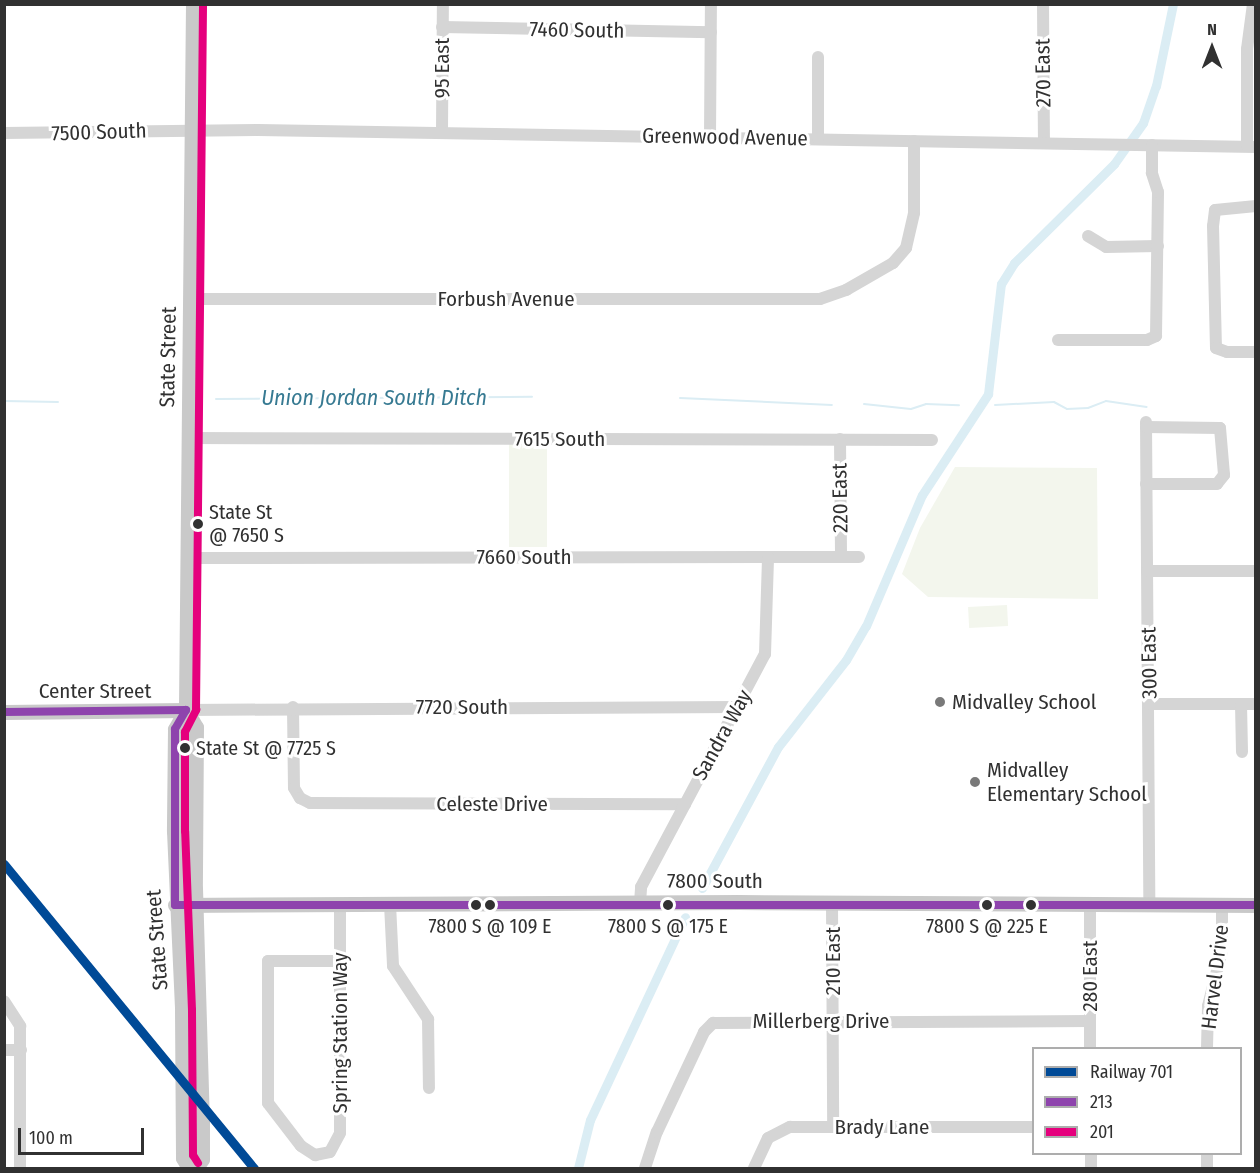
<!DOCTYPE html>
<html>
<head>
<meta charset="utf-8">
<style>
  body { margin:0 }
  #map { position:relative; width:1260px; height:1173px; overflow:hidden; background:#fff; font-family:"Fira Sans Condensed",sans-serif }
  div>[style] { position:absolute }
  .green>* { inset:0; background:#f3f6ed; transform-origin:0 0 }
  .stream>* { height:2px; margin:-1px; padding:0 1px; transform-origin:1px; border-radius:1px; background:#dbedf4 }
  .canal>* { height:9px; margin:-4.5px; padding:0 4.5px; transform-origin:4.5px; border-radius:4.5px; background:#dbedf4 }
  .minor>* { height:12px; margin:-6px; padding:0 6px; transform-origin:6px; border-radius:6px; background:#d5d5d5 }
  .major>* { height:15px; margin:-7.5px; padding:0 7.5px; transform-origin:7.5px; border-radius:7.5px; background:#c9c9c9 }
  .bus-1>* { height:8px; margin:-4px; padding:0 4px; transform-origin:4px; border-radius:4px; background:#8e44ad }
  .bus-2>* { height:8px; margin:-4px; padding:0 4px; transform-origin:4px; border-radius:4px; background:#e5007d }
  .rail-1>* { height:9px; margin:-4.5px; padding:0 4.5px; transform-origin:4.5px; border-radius:4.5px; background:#004a97 }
  .dots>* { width:16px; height:16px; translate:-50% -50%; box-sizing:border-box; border:3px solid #fff; border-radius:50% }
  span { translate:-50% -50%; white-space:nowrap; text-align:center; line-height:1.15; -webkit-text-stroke:6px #fff; paint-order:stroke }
  .bus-label { font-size:20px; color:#313131 }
  .left { translate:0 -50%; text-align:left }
  .street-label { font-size:21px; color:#313131 }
  .poi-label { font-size:21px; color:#313131 }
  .water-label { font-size:22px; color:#377a92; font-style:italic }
  .frame { position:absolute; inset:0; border:6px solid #313131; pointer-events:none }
  .legend { position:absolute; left:1032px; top:1047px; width:210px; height:108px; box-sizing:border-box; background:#fff; border:2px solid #adadad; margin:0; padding:8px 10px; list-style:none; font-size:18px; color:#313131 }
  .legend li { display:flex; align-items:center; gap:12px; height:30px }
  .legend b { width:30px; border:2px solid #adadad }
  .north { position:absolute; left:1182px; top:18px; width:60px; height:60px; -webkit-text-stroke:4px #fff; paint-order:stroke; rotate:0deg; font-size:16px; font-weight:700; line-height:24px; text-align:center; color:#313131 }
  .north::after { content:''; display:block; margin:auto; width:21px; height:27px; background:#313131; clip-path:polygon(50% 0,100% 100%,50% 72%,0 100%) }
  .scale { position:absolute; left:18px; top:1128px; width:126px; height:27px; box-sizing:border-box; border:3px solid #313131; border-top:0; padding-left:8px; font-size:18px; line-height:21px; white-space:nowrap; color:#313131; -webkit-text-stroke:4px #fff; paint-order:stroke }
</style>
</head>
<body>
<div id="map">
  <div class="green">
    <div style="left:509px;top:443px;width:38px;height:104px"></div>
    <div style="clip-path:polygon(955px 467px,1097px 468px,1098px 599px,928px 597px,902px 574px,920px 528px)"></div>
    <div style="left:1007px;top:605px;width:21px;height:39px;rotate:87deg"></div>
  </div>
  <div class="stream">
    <div style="left:680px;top:398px;width:152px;rotate:2.6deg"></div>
    <div style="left:216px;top:399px;width:316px;rotate:-0.4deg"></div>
    <div style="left:4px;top:401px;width:54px;rotate:1.1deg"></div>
    <div style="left:864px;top:404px;width:47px;rotate:6.1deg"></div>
    <div style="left:911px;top:409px;width:16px;rotate:-18deg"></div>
    <div style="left:926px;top:404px;width:33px;rotate:2deg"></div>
    <div style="left:995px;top:405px;width:59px;rotate:-2.9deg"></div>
    <div style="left:1054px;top:402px;width:15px;rotate:28deg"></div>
    <div style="left:1067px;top:409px;width:21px;rotate:-3deg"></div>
    <div style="left:1088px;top:408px;width:19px;rotate:-21deg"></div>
    <div style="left:1106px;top:401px;width:41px;rotate:8.3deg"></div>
  </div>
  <div class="canal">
    <div style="left:702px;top:888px;width:160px;rotate:-61.7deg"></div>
    <div style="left:778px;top:747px;width:110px;rotate:-52deg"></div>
    <div style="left:846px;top:660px;width:39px;rotate:-60deg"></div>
    <div style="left:866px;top:626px;width:142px;rotate:-66.9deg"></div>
    <div style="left:922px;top:495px;width:121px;rotate:-56.8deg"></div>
    <div style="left:988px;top:394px;width:111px;rotate:-83.3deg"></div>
    <div style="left:1001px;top:284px;width:25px;rotate:-58deg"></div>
    <div style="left:1014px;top:263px;width:141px;rotate:-44.7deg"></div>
    <div style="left:1114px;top:164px;width:50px;rotate:-54.7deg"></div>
    <div style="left:1143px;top:123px;width:39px;rotate:-71deg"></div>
    <div style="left:1156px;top:86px;width:84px;rotate:-78.3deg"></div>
    <div style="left:578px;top:1168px;width:49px;rotate:-76deg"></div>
    <div style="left:590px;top:1120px;width:224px;rotate:-64.9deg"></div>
  </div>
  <div class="minor">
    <div style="left:1043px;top:4px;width:138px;rotate:89.6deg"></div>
    <div style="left:442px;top:27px;width:269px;rotate:1.1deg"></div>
    <div style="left:442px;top:132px;width:128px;rotate:-89.6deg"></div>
    <div style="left:4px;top:133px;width:254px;rotate:-0.7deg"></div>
    <div style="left:258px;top:130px;width:998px;rotate:0.98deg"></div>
    <div style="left:710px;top:137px;width:133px;rotate:-89.6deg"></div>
    <div style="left:818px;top:139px;width:82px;rotate:-90deg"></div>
    <div style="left:1247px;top:146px;width:97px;rotate:-90deg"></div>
    <div style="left:1247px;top:49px;width:45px;rotate:-82.4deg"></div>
    <div style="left:1256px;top:206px;width:41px;rotate:174.4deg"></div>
    <div style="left:1215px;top:210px;width:16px;rotate:97deg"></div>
    <div style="left:1213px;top:226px;width:122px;rotate:88.6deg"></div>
    <div style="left:1216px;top:348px;width:12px;rotate:20deg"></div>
    <div style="left:1227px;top:352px;width:29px"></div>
    <div style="left:1088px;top:236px;width:21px;rotate:31deg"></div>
    <div style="left:1106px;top:247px;width:52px;rotate:-1.1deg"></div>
    <div style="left:191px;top:299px;width:629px"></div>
    <div style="left:820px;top:299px;width:28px;rotate:-19deg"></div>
    <div style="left:846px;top:290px;width:54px;rotate:-29.9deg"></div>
    <div style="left:893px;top:263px;width:20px;rotate:-49deg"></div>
    <div style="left:906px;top:248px;width:36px;rotate:-77deg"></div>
    <div style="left:914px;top:213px;width:72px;rotate:-90deg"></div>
    <div style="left:1058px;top:340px;width:89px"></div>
    <div style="left:1147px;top:340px;width:10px;rotate:-24deg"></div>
    <div style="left:1156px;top:336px;width:144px;rotate:-89.2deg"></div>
    <div style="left:1158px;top:192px;width:20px;rotate:-108deg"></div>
    <div style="left:1152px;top:173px;width:28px;rotate:-90deg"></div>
    <div style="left:1146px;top:422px;width:482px;rotate:89.6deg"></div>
    <div style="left:1146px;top:427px;width:74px;rotate:0.8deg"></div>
    <div style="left:1220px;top:428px;width:47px;rotate:85.1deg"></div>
    <div style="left:1224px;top:475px;width:11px;rotate:128deg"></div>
    <div style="left:1217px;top:484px;width:71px;rotate:180deg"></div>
    <div style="left:188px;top:438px;width:744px;rotate:0.15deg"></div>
    <div style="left:840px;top:439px;width:118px;rotate:89.5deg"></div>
    <div style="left:188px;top:558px;width:671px;rotate:-0.09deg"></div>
    <div style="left:1147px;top:571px;width:109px"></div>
    <div style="left:1149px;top:704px;width:107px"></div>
    <div style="left:1241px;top:704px;width:48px;rotate:88.8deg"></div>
    <div style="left:293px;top:707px;width:81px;rotate:89.3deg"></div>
    <div style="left:294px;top:788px;width:12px;rotate:59deg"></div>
    <div style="left:300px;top:798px;width:11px;rotate:27deg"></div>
    <div style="left:310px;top:803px;width:375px;rotate:0.2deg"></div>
    <div style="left:186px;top:710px;width:552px;rotate:-0.31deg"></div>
    <div style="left:832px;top:902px;width:225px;rotate:89.7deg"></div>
    <div style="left:640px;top:903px;width:16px;rotate:-86deg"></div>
    <div style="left:641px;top:887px;width:264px;rotate:-62deg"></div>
    <div style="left:765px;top:654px;width:97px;rotate:-88.2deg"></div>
    <div style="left:390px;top:904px;width:62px;rotate:87.2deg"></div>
    <div style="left:393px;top:966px;width:64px;rotate:56.6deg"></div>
    <div style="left:428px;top:1019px;width:69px;rotate:89.2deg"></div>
    <div style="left:1090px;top:904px;width:144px;rotate:90deg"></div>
    <div style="left:340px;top:961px;width:72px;rotate:180deg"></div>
    <div style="left:268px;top:961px;width:142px;rotate:90deg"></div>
    <div style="left:268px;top:1103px;width:54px;rotate:52.5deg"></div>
    <div style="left:301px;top:1146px;width:17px;rotate:33deg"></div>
    <div style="left:315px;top:1155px;width:15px;rotate:-11deg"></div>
    <div style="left:330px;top:1152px;width:21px;rotate:-62deg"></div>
    <div style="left:340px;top:1133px;width:229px;rotate:-90deg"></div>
    <div style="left:4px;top:1001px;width:30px;rotate:57deg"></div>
    <div style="left:20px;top:1026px;width:142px;rotate:90deg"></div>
    <div style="left:1207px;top:1048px;width:42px;rotate:-88.6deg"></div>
    <div style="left:1208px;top:1006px;width:57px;rotate:-75.7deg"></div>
    <div style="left:1222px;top:951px;width:46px;rotate:-90deg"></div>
    <div style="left:4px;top:1050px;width:17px"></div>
    <div style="left:1091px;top:1154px;width:14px;rotate:90deg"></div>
    <div style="left:645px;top:1168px;width:38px;rotate:-72deg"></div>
    <div style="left:657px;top:1132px;width:110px;rotate:-64.8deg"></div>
    <div style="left:704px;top:1032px;width:13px;rotate:-45deg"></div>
    <div style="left:713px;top:1023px;width:377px;rotate:-0.3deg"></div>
    <div style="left:754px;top:1168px;width:33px;rotate:-65deg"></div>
    <div style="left:768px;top:1138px;width:25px;rotate:-27deg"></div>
    <div style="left:790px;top:1127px;width:244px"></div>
    <div style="left:1207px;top:1168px;width:14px;rotate:-90deg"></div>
  </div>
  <div class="major">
    <div style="left:193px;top:4px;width:706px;rotate:90.57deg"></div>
    <div style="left:186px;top:710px;width:20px;rotate:60deg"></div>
    <div style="left:196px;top:727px;width:161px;rotate:90.4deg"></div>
    <div style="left:195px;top:888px;width:234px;rotate:88.3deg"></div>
    <div style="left:202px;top:1122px;width:37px;rotate:90deg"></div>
    <div style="left:202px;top:1159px;width:11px;rotate:124deg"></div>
    <div style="left:186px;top:710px;width:22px;rotate:120deg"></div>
    <div style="left:175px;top:729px;width:102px;rotate:90.6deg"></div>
    <div style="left:174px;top:831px;width:179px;rotate:87.4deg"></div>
    <div style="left:182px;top:1010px;width:148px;rotate:89.6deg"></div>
    <div style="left:183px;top:1158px;width:12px;rotate:59deg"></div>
    <div style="left:4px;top:712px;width:182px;rotate:-0.6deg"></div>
    <div style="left:175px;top:905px;width:563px;rotate:-0.31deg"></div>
    <div style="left:738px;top:902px;width:518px;rotate:0.33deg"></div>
  </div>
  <div class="bus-1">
    <div style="left:4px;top:712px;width:182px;rotate:-0.6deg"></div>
    <div style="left:175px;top:905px;width:1081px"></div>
    <div style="left:175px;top:905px;width:176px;rotate:-90deg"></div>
    <div style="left:175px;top:729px;width:22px;rotate:-60deg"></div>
  </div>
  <div class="bus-2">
    <div style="left:198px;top:1163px;width:9px;rotate:-122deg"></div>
    <div style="left:193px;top:1155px;width:145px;rotate:-90.4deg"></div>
    <div style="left:192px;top:1010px;width:179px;rotate:-92.2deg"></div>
    <div style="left:185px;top:831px;width:99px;rotate:-90deg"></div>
    <div style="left:185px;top:732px;width:25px;rotate:-63deg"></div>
    <div style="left:196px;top:710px;width:706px;rotate:-89.43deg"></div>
  </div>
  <div class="rail-1">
    <div style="left:4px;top:864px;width:394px;rotate:50.6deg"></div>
  </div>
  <div class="dots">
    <div style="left:198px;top:524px;background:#313131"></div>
    <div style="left:940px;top:702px;background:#797979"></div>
    <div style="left:185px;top:748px;background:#313131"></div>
    <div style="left:975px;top:782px;background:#797979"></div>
    <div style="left:476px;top:905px;background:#313131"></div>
    <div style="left:490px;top:905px;background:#313131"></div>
    <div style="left:668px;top:905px;background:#313131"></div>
    <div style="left:987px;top:905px;background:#313131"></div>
    <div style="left:1031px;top:905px;background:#313131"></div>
  </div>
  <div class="bus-label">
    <span class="left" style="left:209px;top:524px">State St<br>@ 7650 S</span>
    <span class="left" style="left:196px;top:748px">State St @ 7725 S</span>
    <span style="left:490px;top:926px">7800 S @ 109 E</span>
    <span style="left:668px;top:926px">7800 S @ 175 E</span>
    <span style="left:987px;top:926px">7800 S @ 225 E</span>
  </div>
  <div class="street-label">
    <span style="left:577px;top:30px;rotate:1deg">7460 South</span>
    <span style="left:442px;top:68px;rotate:-90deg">95 East</span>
    <span style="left:1043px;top:73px;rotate:-91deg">270 East</span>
    <span style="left:99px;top:132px;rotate:-2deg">7500 South</span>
    <span style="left:725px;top:137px;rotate:1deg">Greenwood Avenue</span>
    <span style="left:506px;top:299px">Forbush Avenue</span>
    <span style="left:168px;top:357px;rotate:-89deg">State Street</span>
    <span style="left:560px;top:439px">7615 South</span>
    <span style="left:840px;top:498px;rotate:-91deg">220 East</span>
    <span style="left:524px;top:557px">7660 South</span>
    <span style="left:1149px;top:663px;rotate:-91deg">300 East</span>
    <span style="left:95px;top:691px">Center Street</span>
    <span style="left:462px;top:707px">7720 South</span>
    <span style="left:722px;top:735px;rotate:-61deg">Sandra Way</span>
    <span style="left:492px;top:804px">Celeste Drive</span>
    <span style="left:715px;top:881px">7800 South</span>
    <span style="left:157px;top:940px;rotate:-94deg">State Street</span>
    <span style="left:833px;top:961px;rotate:-90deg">210 East</span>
    <span style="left:1090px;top:976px;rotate:-90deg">280 East</span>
    <span style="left:1215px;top:977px;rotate:-83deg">Harvel Drive</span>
    <span style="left:821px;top:1021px">Millerberg Drive</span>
    <span style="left:340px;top:1033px;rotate:-90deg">Spring Station Way</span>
    <span style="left:882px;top:1127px">Brady Lane</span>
  </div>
  <div class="poi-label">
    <span class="left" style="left:952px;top:702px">Midvalley School</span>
    <span class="left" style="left:987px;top:782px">Midvalley<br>Elementary School</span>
  </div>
  <div class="water-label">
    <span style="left:374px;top:398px">Union Jordan South Ditch</span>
  </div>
  <div class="frame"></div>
  <ul class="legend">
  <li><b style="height:8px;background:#004a97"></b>Railway 701</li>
  <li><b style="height:8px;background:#8e44ad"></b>213</li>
  <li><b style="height:8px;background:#e5007d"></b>201</li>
  </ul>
  <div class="north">N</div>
  <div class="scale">100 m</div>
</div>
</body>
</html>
